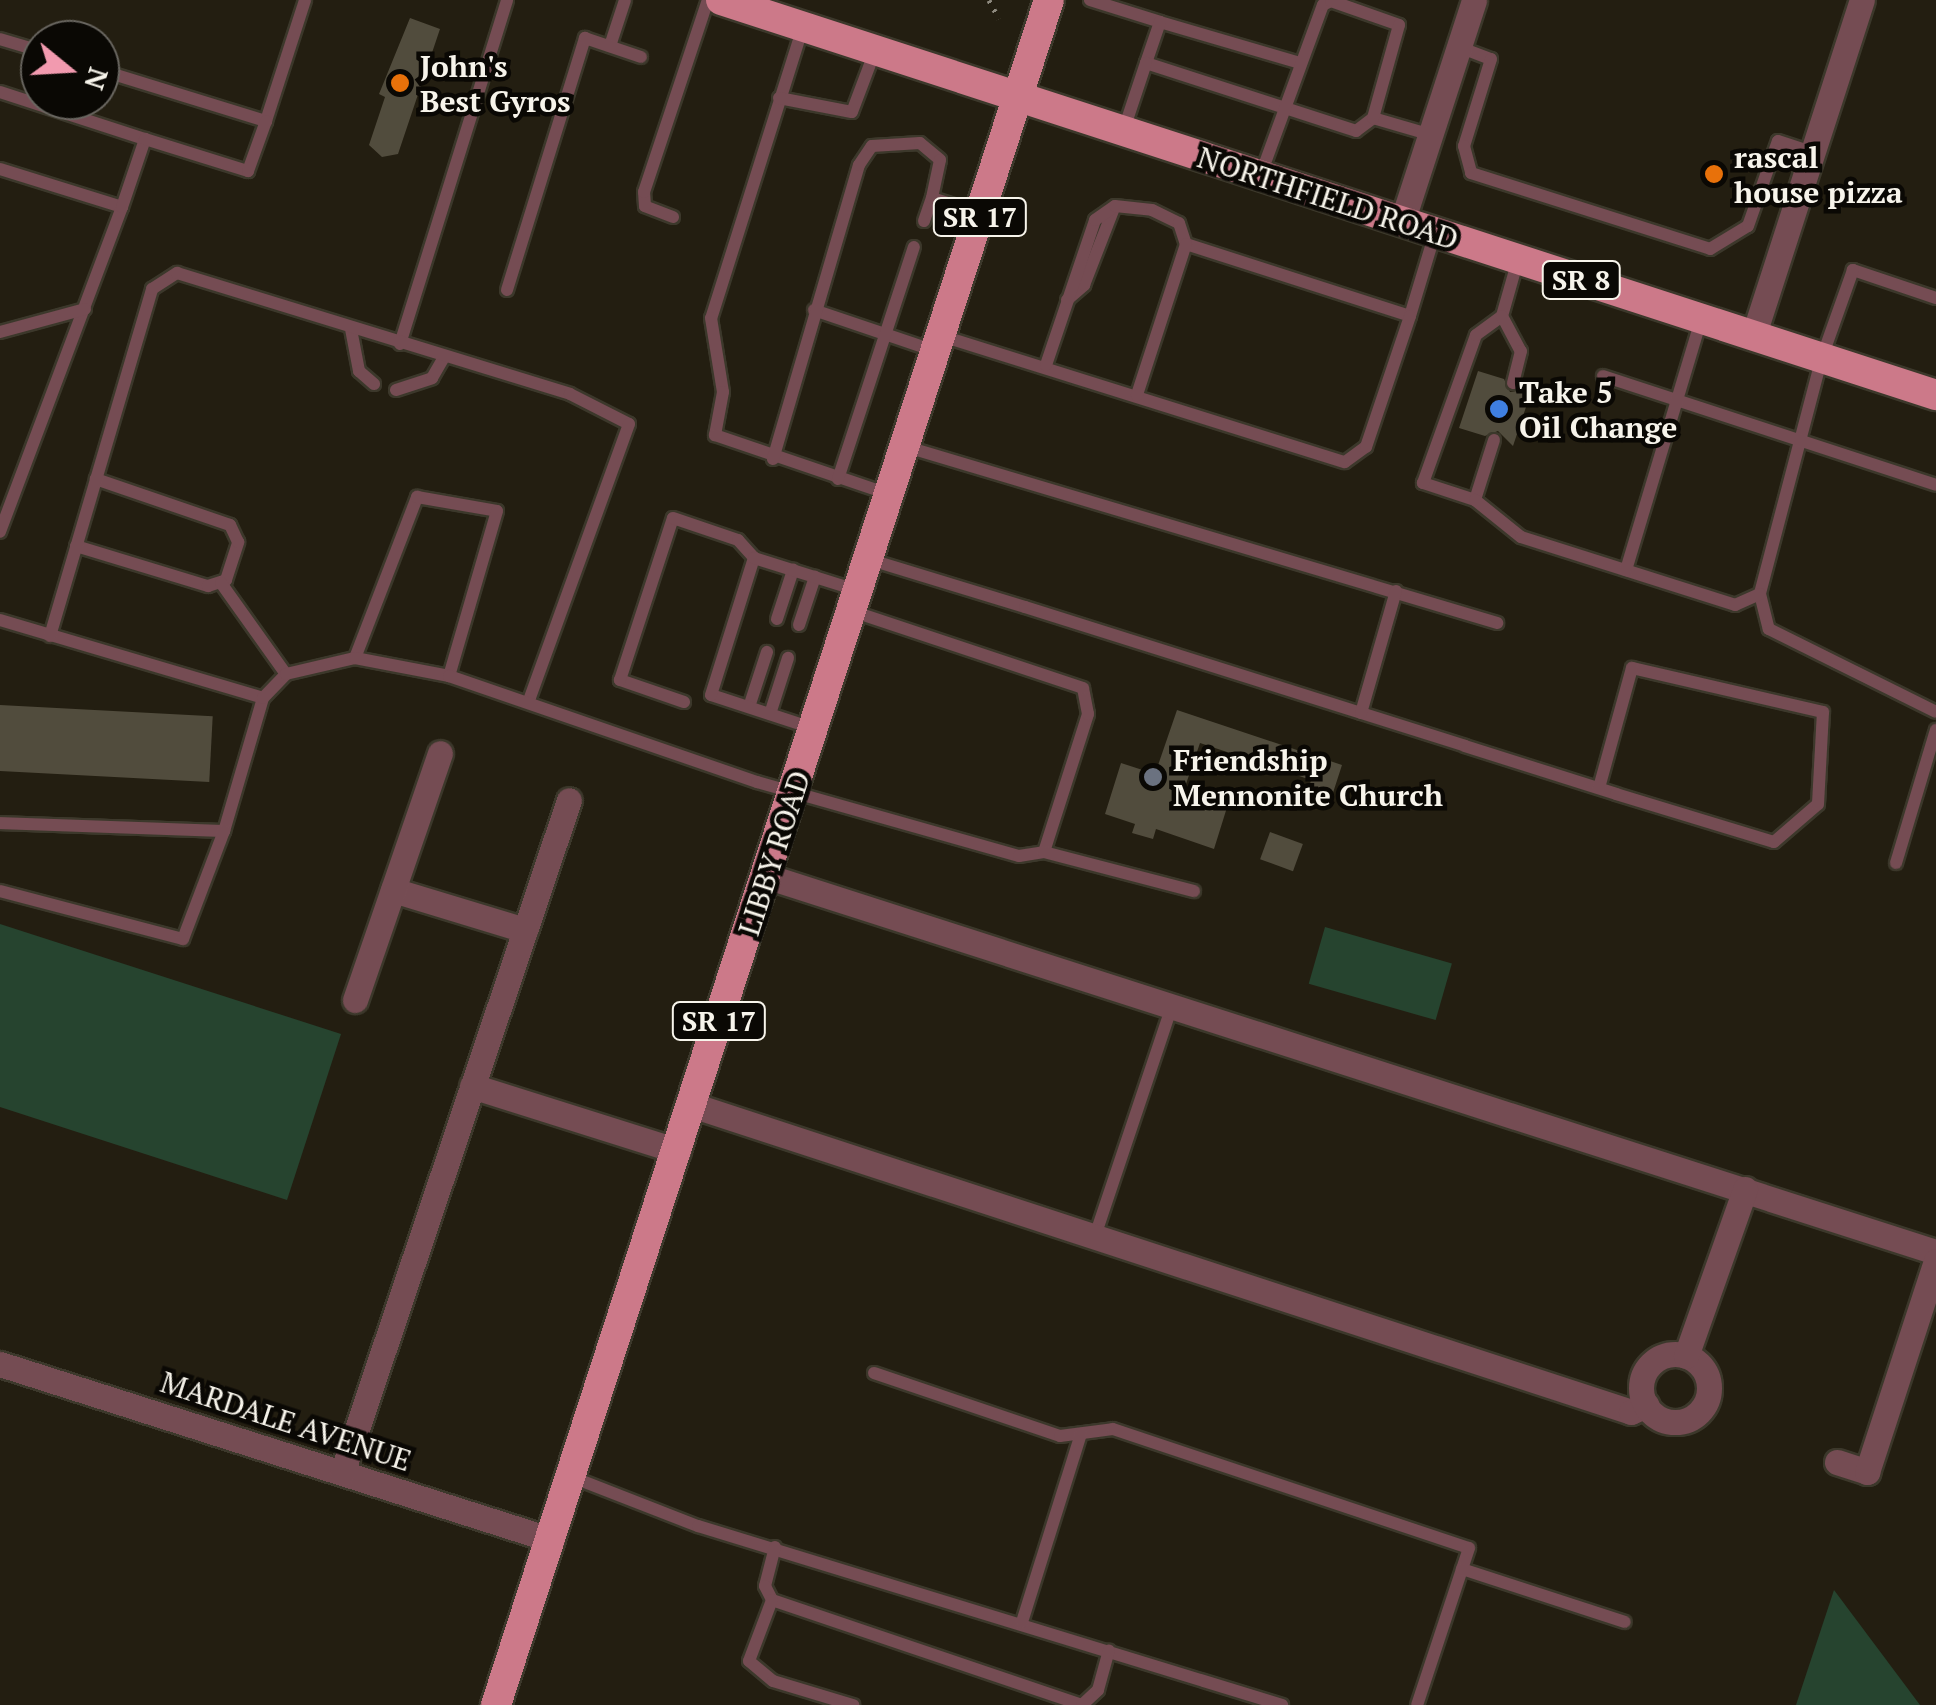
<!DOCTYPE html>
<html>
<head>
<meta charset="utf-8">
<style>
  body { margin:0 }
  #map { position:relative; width:1936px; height:1705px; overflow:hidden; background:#231e11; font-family:"PT Serif",serif }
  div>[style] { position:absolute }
  .green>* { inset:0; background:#26442f; transform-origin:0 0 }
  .building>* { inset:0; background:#514c3d; transform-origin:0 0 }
  .path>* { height:5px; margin-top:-2.5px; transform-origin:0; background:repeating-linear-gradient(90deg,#8d897e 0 2.5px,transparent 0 10.5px) }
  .roads { filter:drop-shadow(2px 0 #3c382b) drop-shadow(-2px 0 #3c382b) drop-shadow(0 2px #3c382b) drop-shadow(0 -2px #3c382b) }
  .lane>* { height:12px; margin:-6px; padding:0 6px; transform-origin:6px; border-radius:6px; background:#754c53 }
  .street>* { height:25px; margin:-12.5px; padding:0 12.5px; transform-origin:12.5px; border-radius:12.5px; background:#754c53 }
  .street>.ring { margin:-12.5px; padding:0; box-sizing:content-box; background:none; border:25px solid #754c53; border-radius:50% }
  .primary>* { height:30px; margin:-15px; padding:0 15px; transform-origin:15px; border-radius:15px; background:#cc7989 }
  .dots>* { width:28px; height:28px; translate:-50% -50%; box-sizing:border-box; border:5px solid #0a0804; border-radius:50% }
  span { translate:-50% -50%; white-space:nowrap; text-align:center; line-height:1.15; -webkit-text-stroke:9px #0a0804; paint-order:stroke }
  .shield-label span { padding:2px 8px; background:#0a0804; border:2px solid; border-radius:8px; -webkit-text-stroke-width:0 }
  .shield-label { font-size:28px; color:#f7f4eb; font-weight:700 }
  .poi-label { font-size:30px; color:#f7f4eb; font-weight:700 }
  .left { translate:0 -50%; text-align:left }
  .street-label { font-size:30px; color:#f7f4eb }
  .north { position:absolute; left:20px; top:20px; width:100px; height:100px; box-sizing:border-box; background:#0a0804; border:2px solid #696660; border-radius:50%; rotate:108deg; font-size:28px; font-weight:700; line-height:40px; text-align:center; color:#f7f4eb }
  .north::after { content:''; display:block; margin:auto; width:35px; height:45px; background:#f29aaf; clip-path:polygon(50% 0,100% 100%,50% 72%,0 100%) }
</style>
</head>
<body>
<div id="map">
  <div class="green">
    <div style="clip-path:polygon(0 924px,341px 1034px,287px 1200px,0 1107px)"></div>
    <div style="left:1325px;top:927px;width:132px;height:59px;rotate:16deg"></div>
    <div style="clip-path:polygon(1834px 1590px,1920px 1705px,1796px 1705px)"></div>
  </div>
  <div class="building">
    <div style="clip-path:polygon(410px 18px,440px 29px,398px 154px,382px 157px,369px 145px,385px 97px,379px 94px)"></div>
    <div style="clip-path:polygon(1478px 371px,1504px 379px,1510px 392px,1532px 389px,1513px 446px,1498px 431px,1485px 436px,1459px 428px)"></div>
    <div style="left:0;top:705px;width:213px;height:66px;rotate:3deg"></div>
    <div style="clip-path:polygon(1177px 710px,1342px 765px,1331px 799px,1308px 791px,1311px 780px,1200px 743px,1185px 787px,1229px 801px,1214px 849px,1156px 829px,1153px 839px,1132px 833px,1135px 824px,1105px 814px,1121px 763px,1155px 774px)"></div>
    <div style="left:1270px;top:832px;width:35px;height:29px;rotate:20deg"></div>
  </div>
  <div class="path">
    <div style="left:989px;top:0;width:21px;rotate:62deg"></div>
  </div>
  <div class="roads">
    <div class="lane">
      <div style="left:1090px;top:0;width:73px;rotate:17.4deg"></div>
      <div style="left:803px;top:27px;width:305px;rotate:107.5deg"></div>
      <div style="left:711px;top:318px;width:75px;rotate:80.8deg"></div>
      <div style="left:723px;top:392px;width:44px;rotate:100.5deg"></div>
      <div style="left:715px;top:435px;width:183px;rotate:18.8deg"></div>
      <div style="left:0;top:39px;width:42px;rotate:16.7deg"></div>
      <div style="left:610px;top:46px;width:48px;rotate:-71.9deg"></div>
      <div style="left:1459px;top:47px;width:34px;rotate:21deg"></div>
      <div style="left:1491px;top:59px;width:91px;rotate:107.2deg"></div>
      <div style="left:1464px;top:146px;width:28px;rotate:75deg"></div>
      <div style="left:1471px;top:173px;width:251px;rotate:17.6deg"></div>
      <div style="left:1710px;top:249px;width:44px;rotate:-31.2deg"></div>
      <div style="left:1748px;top:226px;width:90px;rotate:-70.6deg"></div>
      <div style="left:1778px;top:141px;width:36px;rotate:18deg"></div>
      <div style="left:1300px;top:63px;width:146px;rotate:-163.7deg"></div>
      <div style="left:1160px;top:22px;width:43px;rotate:108.9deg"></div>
      <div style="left:1146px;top:63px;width:221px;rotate:17.9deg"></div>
      <div style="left:1356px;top:131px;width:21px;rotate:-37deg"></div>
      <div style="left:1373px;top:118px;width:60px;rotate:16.3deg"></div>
      <div style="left:100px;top:70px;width:174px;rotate:17.1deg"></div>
      <div style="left:266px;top:121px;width:127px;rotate:-72.1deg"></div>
      <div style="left:0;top:92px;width:152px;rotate:18deg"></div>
      <div style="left:779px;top:98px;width:74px;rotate:10.9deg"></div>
      <div style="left:852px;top:112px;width:65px;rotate:-69.3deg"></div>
      <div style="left:1123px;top:132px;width:73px;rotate:-71.6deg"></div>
      <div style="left:0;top:169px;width:128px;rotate:17.3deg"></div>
      <div style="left:122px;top:207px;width:347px;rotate:110.6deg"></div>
      <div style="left:1261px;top:174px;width:180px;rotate:-69.9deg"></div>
      <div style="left:1323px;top:5px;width:9px;rotate:-27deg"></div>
      <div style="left:1331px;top:1px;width:72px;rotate:19.4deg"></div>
      <div style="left:1399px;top:25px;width:97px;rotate:105.6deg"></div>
      <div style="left:122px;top:207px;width:72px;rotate:-71.3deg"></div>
      <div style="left:145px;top:139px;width:108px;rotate:17.3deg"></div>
      <div style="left:248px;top:171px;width:53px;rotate:-70.2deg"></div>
      <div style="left:673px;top:217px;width:30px;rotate:-159deg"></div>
      <div style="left:645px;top:206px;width:14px;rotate:-94deg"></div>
      <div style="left:644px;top:192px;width:202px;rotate:-71.6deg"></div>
      <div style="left:924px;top:221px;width:24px;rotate:-71deg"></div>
      <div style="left:932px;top:198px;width:49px;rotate:17.7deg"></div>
      <div style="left:1186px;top:244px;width:235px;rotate:17.8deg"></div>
      <div style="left:1410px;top:316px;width:87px;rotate:-73.2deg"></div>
      <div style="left:507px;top:290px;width:264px;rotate:-72.8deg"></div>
      <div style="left:585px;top:38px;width:59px;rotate:18.7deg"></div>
      <div style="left:1936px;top:298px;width:88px;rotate:-161.4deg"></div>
      <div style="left:1853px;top:270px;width:92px;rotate:109.6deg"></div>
      <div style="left:1822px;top:357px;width:245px;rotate:104.7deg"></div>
      <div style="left:1760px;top:594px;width:36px;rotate:76deg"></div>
      <div style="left:1769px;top:629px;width:186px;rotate:26.4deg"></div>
      <div style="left:1067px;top:300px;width:23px;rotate:-41deg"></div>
      <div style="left:1084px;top:285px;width:83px;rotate:-68.7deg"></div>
      <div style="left:814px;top:310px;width:128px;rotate:18.7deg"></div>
      <div style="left:1502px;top:316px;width:58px;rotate:-74.1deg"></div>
      <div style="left:351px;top:329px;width:43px;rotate:79.2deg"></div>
      <div style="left:359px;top:371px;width:20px;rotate:41deg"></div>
      <div style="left:0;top:332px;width:88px;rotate:-15.1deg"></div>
      <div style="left:942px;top:336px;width:422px;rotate:17.4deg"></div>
      <div style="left:1345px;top:462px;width:26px;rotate:-36deg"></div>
      <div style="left:1366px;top:447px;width:138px;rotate:-71.4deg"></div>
      <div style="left:400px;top:344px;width:360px;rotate:-72.7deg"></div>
      <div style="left:1046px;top:365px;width:153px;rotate:-71.3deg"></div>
      <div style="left:1095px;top:220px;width:24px;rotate:-35deg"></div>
      <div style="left:1115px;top:206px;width:37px;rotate:6deg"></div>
      <div style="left:1152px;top:210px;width:30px;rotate:26deg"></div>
      <div style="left:1179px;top:223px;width:22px;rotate:72deg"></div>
      <div style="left:1186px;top:244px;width:159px;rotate:108deg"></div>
      <div style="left:1603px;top:376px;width:350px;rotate:18.1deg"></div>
      <div style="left:396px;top:390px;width:38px;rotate:-18deg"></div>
      <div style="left:432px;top:378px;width:24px;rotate:-60deg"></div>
      <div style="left:1494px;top:440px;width:63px;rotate:107.6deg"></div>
      <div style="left:1475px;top:500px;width:55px;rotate:-161.9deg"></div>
      <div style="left:1423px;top:483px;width:157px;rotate:-70.3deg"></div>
      <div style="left:1476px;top:335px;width:32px;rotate:-36deg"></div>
      <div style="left:1502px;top:316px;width:40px;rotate:62deg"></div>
      <div style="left:1521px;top:351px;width:33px;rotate:104deg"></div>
      <div style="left:907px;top:447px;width:616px;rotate:16.61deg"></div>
      <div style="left:773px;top:459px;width:306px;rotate:-73.7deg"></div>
      <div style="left:859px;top:165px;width:23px;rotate:-56deg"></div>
      <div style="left:872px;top:146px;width:48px;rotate:-3.6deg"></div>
      <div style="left:920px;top:143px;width:26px;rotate:40deg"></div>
      <div style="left:940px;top:160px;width:39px;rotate:102deg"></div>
      <div style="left:838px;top:479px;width:244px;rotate:-71.9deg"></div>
      <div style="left:1475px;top:500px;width:59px;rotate:38.8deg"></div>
      <div style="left:1521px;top:537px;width:225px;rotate:17.6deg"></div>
      <div style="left:1735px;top:605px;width:27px;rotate:-24deg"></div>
      <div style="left:76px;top:546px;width:138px;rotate:16.9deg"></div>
      <div style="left:208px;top:586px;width:19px;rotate:-18deg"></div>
      <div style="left:226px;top:580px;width:40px;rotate:-72deg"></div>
      <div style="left:238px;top:542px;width:19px;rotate:-115deg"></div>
      <div style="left:230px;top:525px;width:142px;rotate:-161.1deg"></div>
      <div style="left:871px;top:560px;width:161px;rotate:17deg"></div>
      <div style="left:1025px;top:607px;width:461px;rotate:17.5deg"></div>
      <div style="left:1465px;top:746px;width:158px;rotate:17.6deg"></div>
      <div style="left:1616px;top:794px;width:165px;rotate:16.9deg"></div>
      <div style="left:1774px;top:842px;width:58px;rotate:-40.8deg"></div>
      <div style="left:1818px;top:804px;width:92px;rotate:-86.9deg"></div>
      <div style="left:1823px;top:712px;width:196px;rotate:-167deg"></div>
      <div style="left:1632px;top:668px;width:124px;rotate:105.4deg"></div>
      <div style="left:1626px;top:570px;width:261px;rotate:-73.3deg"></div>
      <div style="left:221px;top:583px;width:112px;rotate:54.5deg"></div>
      <div style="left:777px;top:619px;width:52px;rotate:-71.9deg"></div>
      <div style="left:0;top:620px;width:274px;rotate:16.5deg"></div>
      <div style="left:263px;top:698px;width:139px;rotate:106.3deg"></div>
      <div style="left:224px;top:831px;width:224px;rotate:-178deg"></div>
      <div style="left:799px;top:625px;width:51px;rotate:-71.6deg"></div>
      <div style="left:50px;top:636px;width:362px;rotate:-73.6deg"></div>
      <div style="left:152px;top:289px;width:30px;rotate:-33deg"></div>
      <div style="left:177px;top:273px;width:411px;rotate:17.1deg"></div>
      <div style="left:570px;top:394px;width:66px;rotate:27deg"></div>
      <div style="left:629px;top:424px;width:294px;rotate:109.9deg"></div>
      <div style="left:355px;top:658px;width:173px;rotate:-68.9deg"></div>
      <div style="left:417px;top:497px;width:81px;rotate:9.9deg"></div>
      <div style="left:497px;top:511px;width:172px;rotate:106.2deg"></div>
      <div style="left:263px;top:698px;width:33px;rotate:-46deg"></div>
      <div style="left:286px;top:674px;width:71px;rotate:-13.1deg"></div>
      <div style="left:355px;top:658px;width:96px;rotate:10.8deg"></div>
      <div style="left:449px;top:676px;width:326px;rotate:19deg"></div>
      <div style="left:757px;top:782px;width:272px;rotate:15.8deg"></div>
      <div style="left:1019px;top:856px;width:25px;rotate:-9deg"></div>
      <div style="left:1044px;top:852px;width:145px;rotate:-72.3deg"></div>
      <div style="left:1088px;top:714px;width:26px;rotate:-101deg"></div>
      <div style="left:1083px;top:688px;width:241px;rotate:-161.6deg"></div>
      <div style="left:684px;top:702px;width:68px;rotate:-161deg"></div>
      <div style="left:620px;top:680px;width:170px;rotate:-71.9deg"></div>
      <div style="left:673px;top:518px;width:69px;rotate:18.7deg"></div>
      <div style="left:738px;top:540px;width:24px;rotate:48deg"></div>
      <div style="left:749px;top:707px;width:58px;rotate:-71.9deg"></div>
      <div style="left:1361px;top:713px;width:127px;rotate:-74deg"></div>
      <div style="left:770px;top:714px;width:59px;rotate:-72.2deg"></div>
      <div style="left:812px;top:728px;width:106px;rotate:-161.9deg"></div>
      <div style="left:711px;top:695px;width:144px;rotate:-72.6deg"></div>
      <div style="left:754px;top:558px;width:110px;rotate:17.4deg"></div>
      <div style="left:1044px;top:852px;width:155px;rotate:14.6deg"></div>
      <div style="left:1896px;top:863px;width:139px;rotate:-73.3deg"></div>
      <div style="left:0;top:891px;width:189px;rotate:14.7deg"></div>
      <div style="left:183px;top:939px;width:116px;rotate:-69.2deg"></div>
      <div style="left:1095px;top:1236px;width:239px;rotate:-71.5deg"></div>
      <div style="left:874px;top:1373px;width:196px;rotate:18.7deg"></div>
      <div style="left:1060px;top:1436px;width:53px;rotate:-7.5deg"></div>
      <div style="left:1113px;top:1429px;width:375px;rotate:18.5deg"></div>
      <div style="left:1469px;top:1548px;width:165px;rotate:108.3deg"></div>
      <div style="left:572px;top:1477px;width:135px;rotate:21.3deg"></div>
      <div style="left:698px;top:1526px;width:611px;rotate:17.04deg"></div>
      <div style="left:775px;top:1547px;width:40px;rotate:104.4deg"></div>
      <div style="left:765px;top:1586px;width:16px;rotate:63deg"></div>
      <div style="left:772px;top:1600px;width:327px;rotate:18.7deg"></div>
      <div style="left:1082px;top:1705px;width:22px;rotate:-43deg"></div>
      <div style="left:1098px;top:1690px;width:41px;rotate:-74.6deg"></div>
      <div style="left:1462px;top:1569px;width:171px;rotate:18deg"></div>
      <div style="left:772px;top:1600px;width:65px;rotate:110.7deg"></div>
      <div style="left:749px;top:1661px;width:31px;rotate:40deg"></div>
      <div style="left:773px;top:1681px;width:84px;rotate:16.7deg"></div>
      <div style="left:1022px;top:1622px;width:197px;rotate:-72.6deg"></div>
    </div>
    <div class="street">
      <div style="left:1402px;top:222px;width:233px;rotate:-72deg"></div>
      <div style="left:1753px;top:337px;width:354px;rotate:-72.1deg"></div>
      <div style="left:766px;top:876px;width:1229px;rotate:17.82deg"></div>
      <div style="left:393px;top:890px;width:138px;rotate:16.9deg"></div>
      <div style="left:355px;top:1000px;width:261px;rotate:-71deg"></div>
      <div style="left:472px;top:1086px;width:216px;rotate:17.5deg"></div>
      <div style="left:692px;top:1105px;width:988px;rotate:18.1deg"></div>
      <div style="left:1631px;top:1412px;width:17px;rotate:-25deg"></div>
      <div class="ring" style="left:1641px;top:1354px;width:43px;height:43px"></div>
      <div style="left:1686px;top:1356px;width:177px;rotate:-70.5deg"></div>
      <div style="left:0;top:1364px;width:579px;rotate:17.68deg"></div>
      <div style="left:1837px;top:1462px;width:32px;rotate:18deg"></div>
      <div style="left:1867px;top:1472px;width:222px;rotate:-71.9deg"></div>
      <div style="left:342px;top:1473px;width:710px;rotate:-71.36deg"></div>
    </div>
    <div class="primary">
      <div style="left:721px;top:0;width:1278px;rotate:18.01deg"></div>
      <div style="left:496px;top:1705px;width:1792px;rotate:-72.03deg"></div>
    </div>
  </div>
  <div class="dots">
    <div style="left:400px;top:83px;background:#e8710a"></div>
    <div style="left:1714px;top:174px;background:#e8710a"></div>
    <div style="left:1499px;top:409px;background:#3f7fe0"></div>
    <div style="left:1153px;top:777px;background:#6b7280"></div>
  </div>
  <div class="shield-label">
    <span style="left:980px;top:217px">SR 17</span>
    <span style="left:1581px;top:280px">SR 8</span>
    <span style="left:719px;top:1021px">SR 17</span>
  </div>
  <div class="poi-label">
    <span class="left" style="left:420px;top:83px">John's<br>Best Gyros</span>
    <span class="left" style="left:1734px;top:174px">rascal<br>house pizza</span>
    <span class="left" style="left:1519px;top:409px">Take 5<br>Oil Change</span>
    <span class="left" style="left:1173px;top:777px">Friendship<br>Mennonite Church</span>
  </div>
  <div class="street-label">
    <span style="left:1328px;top:198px;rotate:18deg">NORTHFIELD ROAD</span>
    <span style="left:774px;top:853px;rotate:-72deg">LIBBY ROAD</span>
    <span style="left:286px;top:1421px;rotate:18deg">MARDALE AVENUE</span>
  </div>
  <div class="north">N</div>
</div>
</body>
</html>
